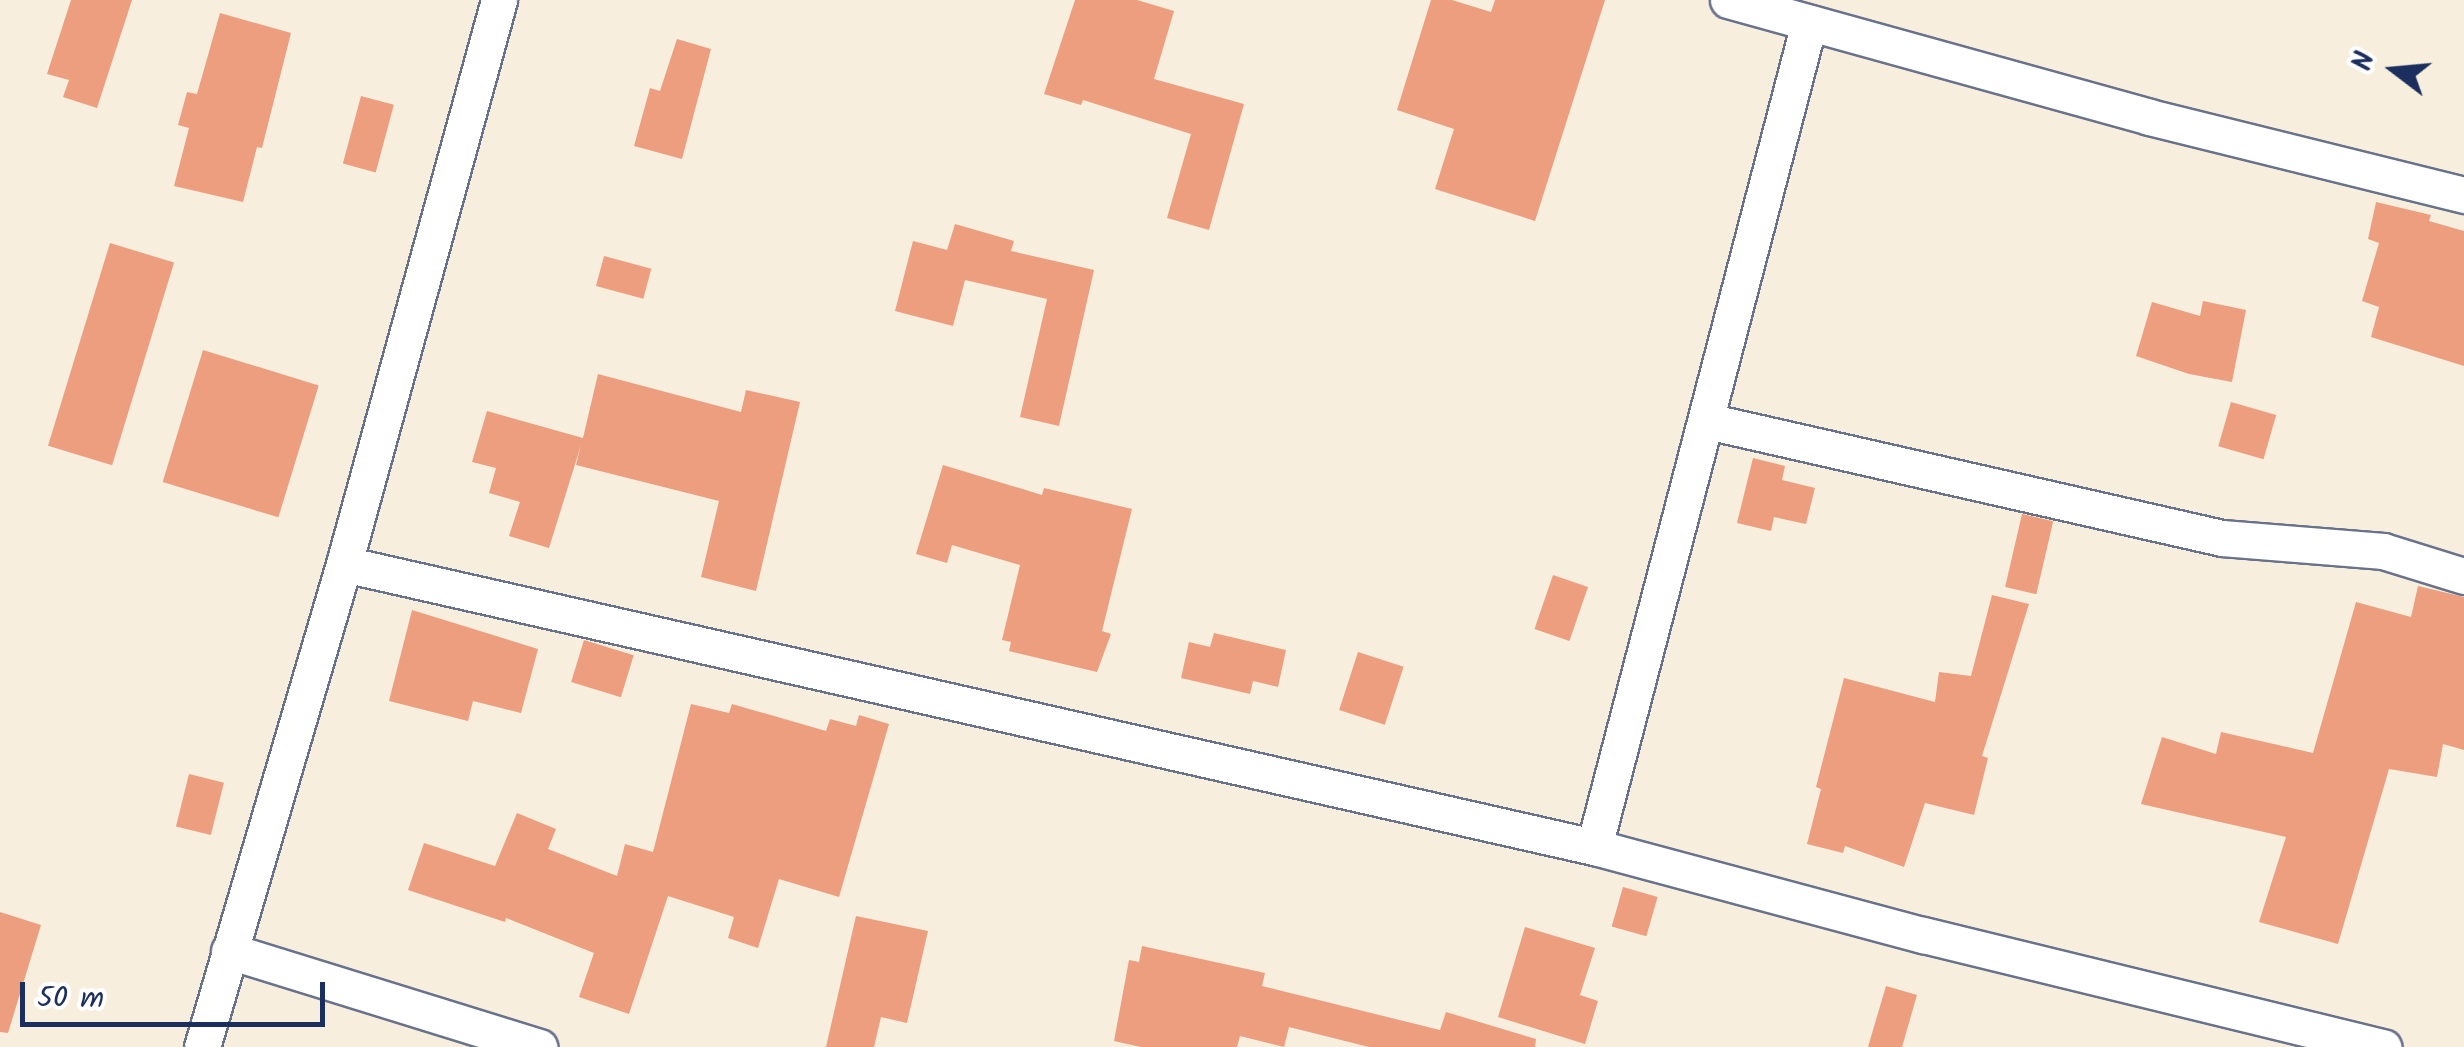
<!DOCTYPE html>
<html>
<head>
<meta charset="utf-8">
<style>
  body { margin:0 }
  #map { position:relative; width:2464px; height:1047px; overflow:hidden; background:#f8eede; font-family:Kalam,sans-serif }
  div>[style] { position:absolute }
  .building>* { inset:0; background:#ec9e7f; transform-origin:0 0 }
  .roads { filter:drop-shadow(2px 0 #68728b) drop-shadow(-2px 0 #68728b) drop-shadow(0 2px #68728b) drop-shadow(0 -2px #68728b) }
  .minor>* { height:35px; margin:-17.5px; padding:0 17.5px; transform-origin:17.5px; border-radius:17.5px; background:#fff }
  span { translate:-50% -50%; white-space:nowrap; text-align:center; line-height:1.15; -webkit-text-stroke:8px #fff; paint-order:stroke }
  .north { position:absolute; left:2344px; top:20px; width:100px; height:100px; -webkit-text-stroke:8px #fff; paint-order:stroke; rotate:286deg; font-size:28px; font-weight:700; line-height:40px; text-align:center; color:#1b2f5e }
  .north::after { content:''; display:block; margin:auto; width:35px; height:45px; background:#1b2f5e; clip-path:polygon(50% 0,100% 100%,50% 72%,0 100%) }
  .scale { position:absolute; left:20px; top:982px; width:305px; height:45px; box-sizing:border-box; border:5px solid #1b2f5e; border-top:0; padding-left:12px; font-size:30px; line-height:35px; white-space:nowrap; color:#1b2f5e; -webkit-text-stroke:8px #fff; paint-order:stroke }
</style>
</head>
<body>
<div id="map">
  <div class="building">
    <div style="clip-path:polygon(71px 0,132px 0,97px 108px,63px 97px,69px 80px,47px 74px)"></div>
    <div style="clip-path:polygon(1075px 0,1137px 0,1174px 11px,1154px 79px,1244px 104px,1209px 230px,1167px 218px,1191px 134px,1083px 100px,1081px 105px,1044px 94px)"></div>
    <div style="clip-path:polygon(1431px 0,1452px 0,1491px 12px,1495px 0,1605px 0,1535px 221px,1435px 189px,1454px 129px,1397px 110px)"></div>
    <div style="clip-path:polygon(220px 13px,291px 33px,262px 148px,257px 147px,243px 202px,174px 186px,189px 128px,178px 125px,187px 92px,197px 94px)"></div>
    <div style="clip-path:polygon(677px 39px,711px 49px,682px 159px,634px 146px,650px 88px,660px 91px)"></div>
    <div style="left:361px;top:96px;width:34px;height:70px;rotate:15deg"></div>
    <div style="clip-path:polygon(2376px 202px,2431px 215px,2429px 221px,2464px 231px,2464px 366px,2371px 337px,2379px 307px,2362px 301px,2379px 243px,2368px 239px)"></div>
    <div style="clip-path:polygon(955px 224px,1014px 241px,1011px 251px,1094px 270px,1059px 426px,1020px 417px,1047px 299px,965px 280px,953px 326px,895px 311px,913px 241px,947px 250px)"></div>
    <div style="left:110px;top:243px;width:67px;height:212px;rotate:17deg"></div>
    <div style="left:604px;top:256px;width:49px;height:31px;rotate:15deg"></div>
    <div style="clip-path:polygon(2203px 301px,2246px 310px,2232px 382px,2189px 374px,2136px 356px,2152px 302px,2200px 316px)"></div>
    <div style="left:203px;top:350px;width:121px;height:138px;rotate:17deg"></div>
    <div style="clip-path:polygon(598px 374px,741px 412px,746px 390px,800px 402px,756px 591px,701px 577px,719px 501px,576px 465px,581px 445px,549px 548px,509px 536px,520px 502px,489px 493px,496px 468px,472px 462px,487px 411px,583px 438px)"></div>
    <div style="left:2231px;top:402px;width:47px;height:46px;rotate:16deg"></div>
    <div style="clip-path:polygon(1753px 458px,1785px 466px,1782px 480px,1815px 488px,1806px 524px,1774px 517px,1771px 531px,1737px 523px)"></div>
    <div style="clip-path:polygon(943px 465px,1042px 495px,1044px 488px,1132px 509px,1102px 631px,1111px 634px,1097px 672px,1009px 651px,1011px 642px,1002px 640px,1020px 565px,952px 545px,947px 563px,916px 554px)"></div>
    <div style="left:2022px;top:514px;width:32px;height:75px;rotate:13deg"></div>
    <div style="left:1553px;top:575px;width:37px;height:57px;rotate:19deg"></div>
    <div style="clip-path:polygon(2418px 586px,2464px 597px,2464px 750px,2443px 744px,2437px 777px,2389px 769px,2338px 944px,2259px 922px,2286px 837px,2141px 804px,2162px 737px,2216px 754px,2221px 732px,2313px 753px,2356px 602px,2411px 617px)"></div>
    <div style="clip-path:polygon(1992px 595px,2029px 604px,1982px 756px,1988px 758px,1974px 815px,1925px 803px,1904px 867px,1845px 846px,1843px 853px,1807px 844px,1821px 789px,1816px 787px,1844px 678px,1935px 702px,1939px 672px,1971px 676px)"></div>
    <div style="clip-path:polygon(412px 610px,538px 649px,521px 713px,473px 701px,468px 721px,389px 701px)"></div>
    <div style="clip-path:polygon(1214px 633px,1286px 650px,1278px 687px,1253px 681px,1250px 694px,1181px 678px,1189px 642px,1210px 647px)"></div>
    <div style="left:584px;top:640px;width:52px;height:44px;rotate:17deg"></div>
    <div style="left:1358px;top:652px;width:48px;height:61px;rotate:18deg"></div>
    <div style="clip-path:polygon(691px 704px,729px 713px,732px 704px,826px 731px,830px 719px,856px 726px,859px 715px,889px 724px,839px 897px,779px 879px,758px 948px,728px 938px,734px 917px,668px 896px,629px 1014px,579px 997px,594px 953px,506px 918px,505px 922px,408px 890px,424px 843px,495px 866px,517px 813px,556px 829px,548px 849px,617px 876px,625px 844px,653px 852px)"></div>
    <div style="left:189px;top:774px;width:36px;height:54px;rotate:14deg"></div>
    <div style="left:1623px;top:887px;width:36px;height:41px;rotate:16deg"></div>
    <div style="clip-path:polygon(0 912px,41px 925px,8px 1033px,0 1032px)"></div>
    <div style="clip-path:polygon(856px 916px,928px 931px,907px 1023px,881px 1017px,874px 1047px,826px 1047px)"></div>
    <div style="clip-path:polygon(1525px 927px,1595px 948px,1580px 995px,1598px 1001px,1585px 1044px,1498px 1017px)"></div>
    <div style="clip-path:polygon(1142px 946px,1265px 973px,1262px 986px,1440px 1030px,1446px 1012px,1536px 1039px,1535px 1047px,1369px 1047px,1289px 1027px,1284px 1047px,1240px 1036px,1237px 1047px,1141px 1047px,1114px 1041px,1129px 960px,1139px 962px)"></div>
    <div style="clip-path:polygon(1886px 986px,1917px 995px,1902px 1047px,1868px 1047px)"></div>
  </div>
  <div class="roads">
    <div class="minor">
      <div style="left:1728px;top:0;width:437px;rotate:15.5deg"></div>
      <div style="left:2149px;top:117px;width:325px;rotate:13.9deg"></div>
      <div style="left:1707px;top:421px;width:528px;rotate:12.8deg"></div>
      <div style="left:2222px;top:538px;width:162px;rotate:4.6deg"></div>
      <div style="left:2383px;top:551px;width:85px;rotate:17.2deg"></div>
      <div style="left:344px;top:564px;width:1282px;rotate:12.76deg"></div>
      <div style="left:1594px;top:847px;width:341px;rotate:15deg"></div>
      <div style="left:1923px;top:935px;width:474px;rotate:13.7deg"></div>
      <div style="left:1594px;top:847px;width:852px;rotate:-75.38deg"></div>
      <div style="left:229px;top:951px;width:325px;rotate:17.2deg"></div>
      <div style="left:202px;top:1047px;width:503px;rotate:-73.62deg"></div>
      <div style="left:344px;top:564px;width:585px;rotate:-74.63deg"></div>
    </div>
  </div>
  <div class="north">N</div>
  <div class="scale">50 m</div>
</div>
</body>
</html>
